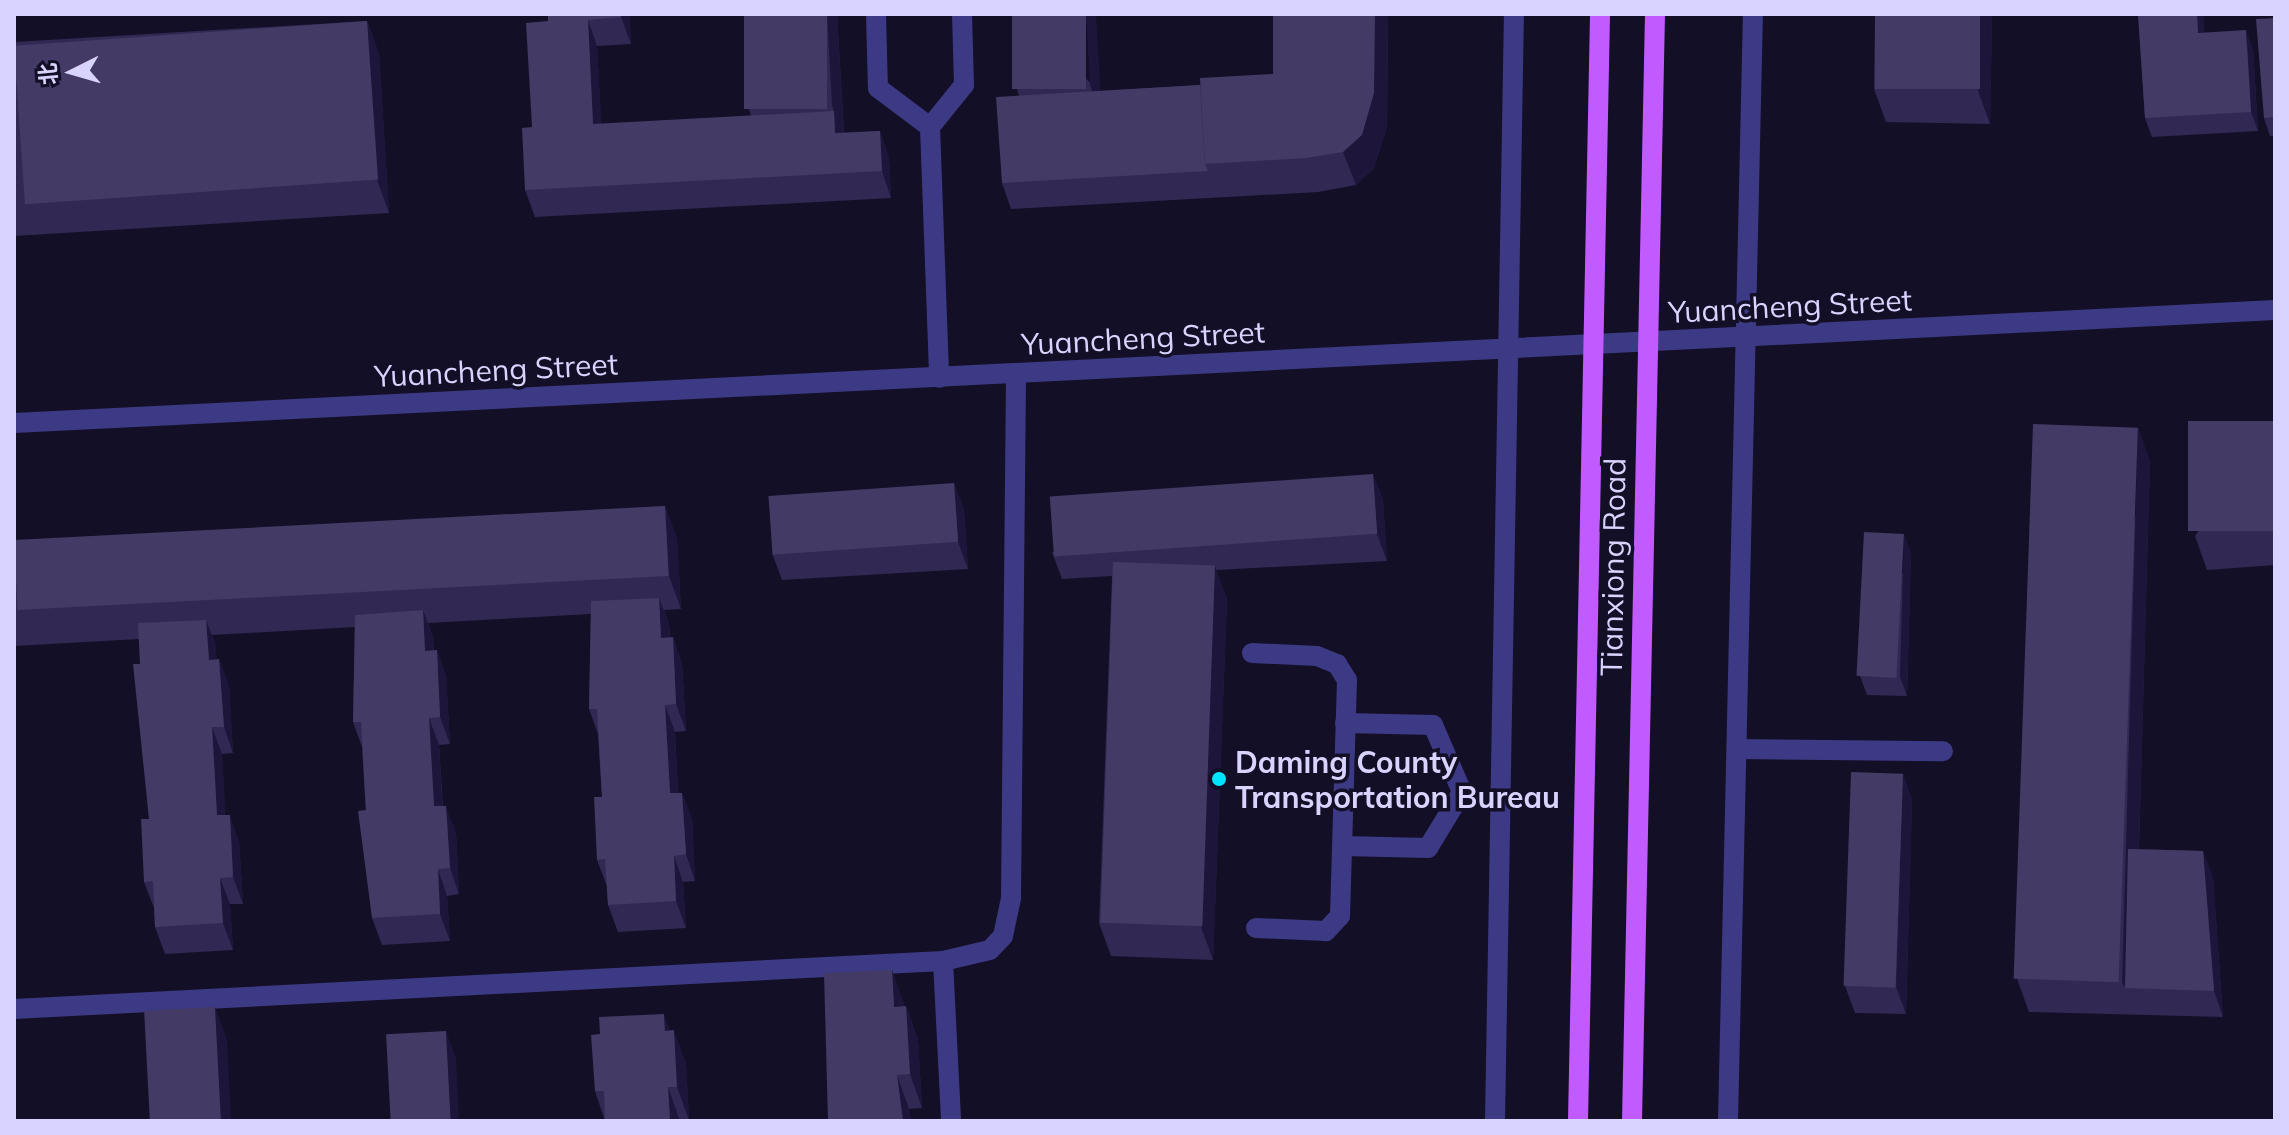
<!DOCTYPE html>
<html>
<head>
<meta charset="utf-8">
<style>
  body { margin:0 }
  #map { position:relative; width:2289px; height:1135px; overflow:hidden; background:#130f26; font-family:Mulish,"Noto Sans SC",sans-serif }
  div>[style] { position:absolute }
  .minor>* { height:20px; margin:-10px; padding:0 10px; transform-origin:10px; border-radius:10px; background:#3d3a85 }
  .major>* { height:20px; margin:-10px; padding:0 10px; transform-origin:10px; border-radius:10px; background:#c25bff }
  .wall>* { inset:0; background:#312854 }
  .shaded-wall>* { inset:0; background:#1d163a }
  .building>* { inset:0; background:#433a66; transform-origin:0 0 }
  .dots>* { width:22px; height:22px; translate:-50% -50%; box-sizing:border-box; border:4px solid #130f26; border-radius:50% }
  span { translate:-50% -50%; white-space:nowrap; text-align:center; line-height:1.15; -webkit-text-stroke:7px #130f26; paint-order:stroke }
  .street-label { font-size:30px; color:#d9d4ff }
  .poi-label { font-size:30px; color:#d9d4ff; font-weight:700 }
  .left { translate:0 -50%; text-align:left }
  .frame { position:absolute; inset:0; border:16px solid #d9d4ff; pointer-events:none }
  .north { position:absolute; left:32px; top:32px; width:80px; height:80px; -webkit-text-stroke:6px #130f26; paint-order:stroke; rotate:265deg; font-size:22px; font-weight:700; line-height:32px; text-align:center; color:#d9d4ff }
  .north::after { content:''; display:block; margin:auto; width:28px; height:36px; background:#d9d4ff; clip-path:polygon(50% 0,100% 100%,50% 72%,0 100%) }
</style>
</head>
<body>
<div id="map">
  <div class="minor">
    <div style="left:876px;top:14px;width:74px;rotate:88.5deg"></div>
    <div style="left:878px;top:88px;width:65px;rotate:36.9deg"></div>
    <div style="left:930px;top:127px;width:54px;rotate:-51deg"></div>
    <div style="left:964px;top:85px;width:71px;rotate:-91.6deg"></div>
    <div style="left:930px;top:127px;width:251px;rotate:87.9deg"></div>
    <div style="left:14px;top:423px;width:2264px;rotate:-2.86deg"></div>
    <div style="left:1252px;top:653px;width:65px;rotate:2.6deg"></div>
    <div style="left:1317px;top:656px;width:22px;rotate:22deg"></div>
    <div style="left:1337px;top:664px;width:19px;rotate:58deg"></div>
    <div style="left:1347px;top:680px;width:236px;rotate:91.7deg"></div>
    <div style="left:1340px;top:916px;width:21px;rotate:133deg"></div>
    <div style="left:1326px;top:931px;width:70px;rotate:-177.5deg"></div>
    <div style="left:1737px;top:749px;width:206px;rotate:0.6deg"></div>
    <div style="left:1343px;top:846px;width:85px;rotate:1.3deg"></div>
    <div style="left:1428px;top:848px;width:66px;rotate:-58.7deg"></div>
    <div style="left:1462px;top:792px;width:73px;rotate:-113.4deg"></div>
    <div style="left:1433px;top:725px;width:88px;rotate:-178.7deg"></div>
    <div style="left:943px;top:961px;width:160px;rotate:87.1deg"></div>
    <div style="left:14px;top:1009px;width:930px;rotate:-2.96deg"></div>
    <div style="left:943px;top:961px;width:48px;rotate:-13.2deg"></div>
    <div style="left:990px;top:950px;width:19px;rotate:-47deg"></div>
    <div style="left:1003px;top:936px;width:39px;rotate:-78deg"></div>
    <div style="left:1011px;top:898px;width:524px;rotate:-89.45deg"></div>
    <div style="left:1495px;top:1121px;width:1107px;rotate:-89.02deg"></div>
    <div style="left:1728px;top:1121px;width:1107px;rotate:-88.71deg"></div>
  </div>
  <div class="major">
    <div style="left:1578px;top:1121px;width:1107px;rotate:-88.86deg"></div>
    <div style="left:1632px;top:1121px;width:1107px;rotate:-88.81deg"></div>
  </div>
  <div class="wall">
    <div style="clip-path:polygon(548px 14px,629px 14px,631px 44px,597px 46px,601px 124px,751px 116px,749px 109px,744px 14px,837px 14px,844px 133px,880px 131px,889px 158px,891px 198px,535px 217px,525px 190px,532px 127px,548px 21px)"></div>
    <div style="clip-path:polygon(1012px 14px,1100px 91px,1200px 85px,1273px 74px,1273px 14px,1388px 14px,1387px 127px,1374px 168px,1356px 185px,1318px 192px,1011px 209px,1002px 183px,1019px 96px,1017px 89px)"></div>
    <div style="clip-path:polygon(1875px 14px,1992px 14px,1990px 124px,1886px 122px,1874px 89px)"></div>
    <div style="clip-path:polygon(2138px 14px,2203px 14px,2204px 32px,2253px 48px,2258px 131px,2152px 137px,2145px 118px)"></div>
    <div style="clip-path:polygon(2275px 18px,2275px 136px,2270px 136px,2264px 118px)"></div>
    <div style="clip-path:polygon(367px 21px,379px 54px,389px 213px,14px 236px,14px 42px)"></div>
    <div style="clip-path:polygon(2275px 421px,2275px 565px,2207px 570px,2195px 536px)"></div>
    <div style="clip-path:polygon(2150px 460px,2139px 849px,2203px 851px,2213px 878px,2223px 1017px,2029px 1012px,2017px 979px)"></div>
    <div style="clip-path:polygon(1373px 474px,1383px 500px,1387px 561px,1216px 570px,1227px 599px,1213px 960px,1111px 956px,1099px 923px,1112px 576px,1062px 579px,1052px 552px)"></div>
    <div style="clip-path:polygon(954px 483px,964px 510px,968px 569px,782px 580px,772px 553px)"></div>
    <div style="clip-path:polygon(665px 506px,677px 539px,681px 609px,664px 610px,669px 624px,670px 638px,673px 637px,682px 664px,686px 731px,675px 732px,678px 793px,682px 793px,692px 819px,695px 881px,683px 882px,686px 928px,618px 932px,608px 905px,607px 886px,597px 860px,602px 797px,598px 734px,589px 709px,591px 614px,428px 623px,433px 637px,434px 650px,437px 650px,446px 677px,450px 744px,439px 745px,443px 806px,456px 833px,459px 894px,447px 896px,450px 941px,382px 945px,372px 918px,362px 747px,353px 722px,355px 627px,212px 635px,216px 646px,216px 660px,219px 659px,229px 686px,233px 753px,222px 754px,225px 815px,239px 841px,243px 904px,230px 904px,233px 950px,165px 954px,155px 927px,154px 908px,144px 882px,149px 819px,139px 639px,14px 646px,14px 542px)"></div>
    <div style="clip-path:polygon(1911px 552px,1907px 696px,1867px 695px,1860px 676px)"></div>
    <div style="clip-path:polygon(1903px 774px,1912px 800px,1906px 1014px,1855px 1013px,1845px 986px)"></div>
    <div style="clip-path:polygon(892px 970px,904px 1007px,906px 1006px,918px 1040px,922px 1108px,909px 1109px,911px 1121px,828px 1121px)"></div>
    <div style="clip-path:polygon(670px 1030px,686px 1063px,689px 1120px,605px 1121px,595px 1091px,600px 1034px)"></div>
  </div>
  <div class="shaded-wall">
    <div style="clip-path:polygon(621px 14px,629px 14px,631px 44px,621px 17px)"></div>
    <div style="clip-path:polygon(827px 14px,837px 14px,844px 138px,835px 133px,834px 112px,832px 105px)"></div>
    <div style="clip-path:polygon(1086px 14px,1096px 14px,1102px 118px,1090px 85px)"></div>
    <div style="clip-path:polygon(1375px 14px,1388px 14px,1387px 127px,1374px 168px,1356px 185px,1343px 152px)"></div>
    <div style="clip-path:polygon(1980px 14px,1992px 14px,1990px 124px,1978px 91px)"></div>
    <div style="clip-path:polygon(2197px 14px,2203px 14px,2205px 51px,2198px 33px)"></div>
    <div style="clip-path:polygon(588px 20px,597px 46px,603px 151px,593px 124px)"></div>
    <div style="clip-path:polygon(367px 21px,379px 54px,389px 213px,377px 180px)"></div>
    <div style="clip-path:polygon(2246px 30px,2253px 48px,2258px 131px,2251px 112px)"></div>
    <div style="clip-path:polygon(880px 131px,889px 158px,891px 198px,882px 171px)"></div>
    <div style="clip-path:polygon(2138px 427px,2150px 460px,2135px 988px,2125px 988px,2122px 982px)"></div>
    <div style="clip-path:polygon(1373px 474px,1383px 500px,1387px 561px,1377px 534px)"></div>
    <div style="clip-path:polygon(954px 483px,964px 510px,968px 569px,958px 542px)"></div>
    <div style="clip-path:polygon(665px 506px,677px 539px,681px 609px,669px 576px)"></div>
    <div style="clip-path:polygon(1904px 534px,1911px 552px,1907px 696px,1900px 677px)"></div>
    <div style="clip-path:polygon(1215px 566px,1227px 599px,1213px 960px,1201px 927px)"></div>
    <div style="clip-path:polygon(659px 598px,669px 624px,671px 665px,661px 638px)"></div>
    <div style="clip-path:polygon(423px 610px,433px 637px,435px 678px,425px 651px)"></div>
    <div style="clip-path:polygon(206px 620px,216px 646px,218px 686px,209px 660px)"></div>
    <div style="clip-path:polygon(673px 637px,682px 664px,686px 731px,676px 704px)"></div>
    <div style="clip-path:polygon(437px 650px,446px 677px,450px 744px,440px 717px)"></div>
    <div style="clip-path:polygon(219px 659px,229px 686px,233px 753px,224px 727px)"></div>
    <div style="clip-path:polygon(665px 705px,675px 732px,679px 820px,670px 793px)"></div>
    <div style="clip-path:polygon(429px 718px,439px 745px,444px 833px,434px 806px)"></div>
    <div style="clip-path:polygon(212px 727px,222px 754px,227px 842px,217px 815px)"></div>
    <div style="clip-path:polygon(1903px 774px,1912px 800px,1906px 1014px,1896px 987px)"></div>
    <div style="clip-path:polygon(682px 793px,692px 819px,695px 881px,686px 854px)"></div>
    <div style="clip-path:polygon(446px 806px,456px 833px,459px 894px,450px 868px)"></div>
    <div style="clip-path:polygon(230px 815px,239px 841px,243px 904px,233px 877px)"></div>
    <div style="clip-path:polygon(2203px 851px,2213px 878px,2223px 1017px,2214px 991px)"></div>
    <div style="clip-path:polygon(674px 856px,683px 882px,686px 928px,676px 901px)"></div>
    <div style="clip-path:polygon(438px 869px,447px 896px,450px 941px,440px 914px)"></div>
    <div style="clip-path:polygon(220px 878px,230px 904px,233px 950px,223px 923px)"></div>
    <div style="clip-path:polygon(892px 970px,904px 1003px,906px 1041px,894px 1007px)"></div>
    <div style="clip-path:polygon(906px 1006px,918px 1040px,922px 1108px,910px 1074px)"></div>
    <div style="clip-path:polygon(215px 1007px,227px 1040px,231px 1121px,221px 1121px)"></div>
    <div style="clip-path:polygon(664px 1014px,675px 1045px,674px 1030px,686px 1063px,689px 1120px,677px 1087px,665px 1031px)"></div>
    <div style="clip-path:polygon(446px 1031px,456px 1058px,459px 1121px,451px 1121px)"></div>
    <div style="clip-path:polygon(897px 1075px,909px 1109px,911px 1121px,903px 1121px)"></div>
    <div style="clip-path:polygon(668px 1087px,680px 1121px,670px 1121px)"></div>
  </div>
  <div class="building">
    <div style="clip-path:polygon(548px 14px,621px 14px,621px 17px,588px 20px,593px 124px,834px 111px,835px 133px,880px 131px,882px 171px,525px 190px,522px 128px,532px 127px,526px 23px,548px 21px)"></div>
    <div style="left:744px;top:14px;width:83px;height:95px"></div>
    <div style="left:1012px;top:14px;width:74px;height:75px"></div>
    <div style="clip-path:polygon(1273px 14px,1375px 14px,1374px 93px,1362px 135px,1343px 152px,1306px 158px,1205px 164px,1200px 78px,1273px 74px)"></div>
    <div style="left:1875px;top:14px;width:105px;height:75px"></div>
    <div style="clip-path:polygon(2138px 14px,2197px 14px,2198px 33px,2246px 30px,2251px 112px,2145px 118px)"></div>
    <div style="clip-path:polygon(2275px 18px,2275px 117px,2264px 118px,2256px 19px)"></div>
    <div style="left:367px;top:21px;width:159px;height:354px;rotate:86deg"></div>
    <div style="clip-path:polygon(1200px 85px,1205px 164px,1208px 171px,1002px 183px,996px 97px)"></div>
    <div style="left:2275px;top:421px;width:110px;height:87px;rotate:90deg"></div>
    <div style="left:2033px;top:424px;width:105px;height:555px;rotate:2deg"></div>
    <div style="left:1373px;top:474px;width:60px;height:324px;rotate:86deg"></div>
    <div style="left:954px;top:483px;width:59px;height:186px;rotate:86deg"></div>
    <div style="left:665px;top:506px;width:70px;height:652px;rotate:87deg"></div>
    <div style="left:1864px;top:532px;width:40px;height:144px;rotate:3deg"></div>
    <div style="left:1113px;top:562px;width:102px;height:361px;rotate:2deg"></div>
    <div style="clip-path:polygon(659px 598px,661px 638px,673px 637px,676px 704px,665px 705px,670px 793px,682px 793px,686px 854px,674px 856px,676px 901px,608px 905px,605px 859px,597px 860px,594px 797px,602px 797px,597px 709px,589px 709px,591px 601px)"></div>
    <div style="clip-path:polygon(423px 610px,425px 651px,437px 650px,440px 717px,429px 718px,434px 806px,446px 806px,450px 868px,438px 869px,440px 914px,372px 918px,358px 811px,366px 810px,361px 722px,353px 722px,355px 615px)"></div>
    <div style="clip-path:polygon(206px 620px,209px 660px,219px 659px,224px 727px,212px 727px,217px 815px,230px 815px,233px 877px,220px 878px,223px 923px,155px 927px,153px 881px,144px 882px,141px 819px,149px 819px,133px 664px,140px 664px,138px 623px)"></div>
    <div style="left:1851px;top:772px;width:52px;height:214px;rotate:2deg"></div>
    <div style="clip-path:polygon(2128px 849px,2203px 851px,2214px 991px,2125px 988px)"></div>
    <div style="clip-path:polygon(892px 970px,894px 1007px,906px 1006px,910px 1074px,897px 1075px,903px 1121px,828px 1121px,824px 973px)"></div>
    <div style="left:215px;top:1007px;width:114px;height:71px;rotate:87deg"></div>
    <div style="clip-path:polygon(664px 1014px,665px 1031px,674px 1030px,677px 1087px,668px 1087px,670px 1121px,605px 1121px,604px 1091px,595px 1091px,591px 1035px,600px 1034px,599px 1017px)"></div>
    <div style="left:446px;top:1031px;width:90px;height:60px;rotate:87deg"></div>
  </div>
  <div class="dots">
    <div style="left:1219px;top:779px;background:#00e5ff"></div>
  </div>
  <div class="street-label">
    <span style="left:1790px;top:306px;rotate:-3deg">Yuancheng Street</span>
    <span style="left:1143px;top:338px;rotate:-3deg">Yuancheng Street</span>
    <span style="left:496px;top:370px;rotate:-3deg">Yuancheng Street</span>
    <span style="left:1613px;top:567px;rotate:-89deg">Tianxiong Road</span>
  </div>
  <div class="poi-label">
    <span class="left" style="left:1235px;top:779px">Daming County<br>Transportation Bureau</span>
  </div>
  <div class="frame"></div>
  <div class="north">北</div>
</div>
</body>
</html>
